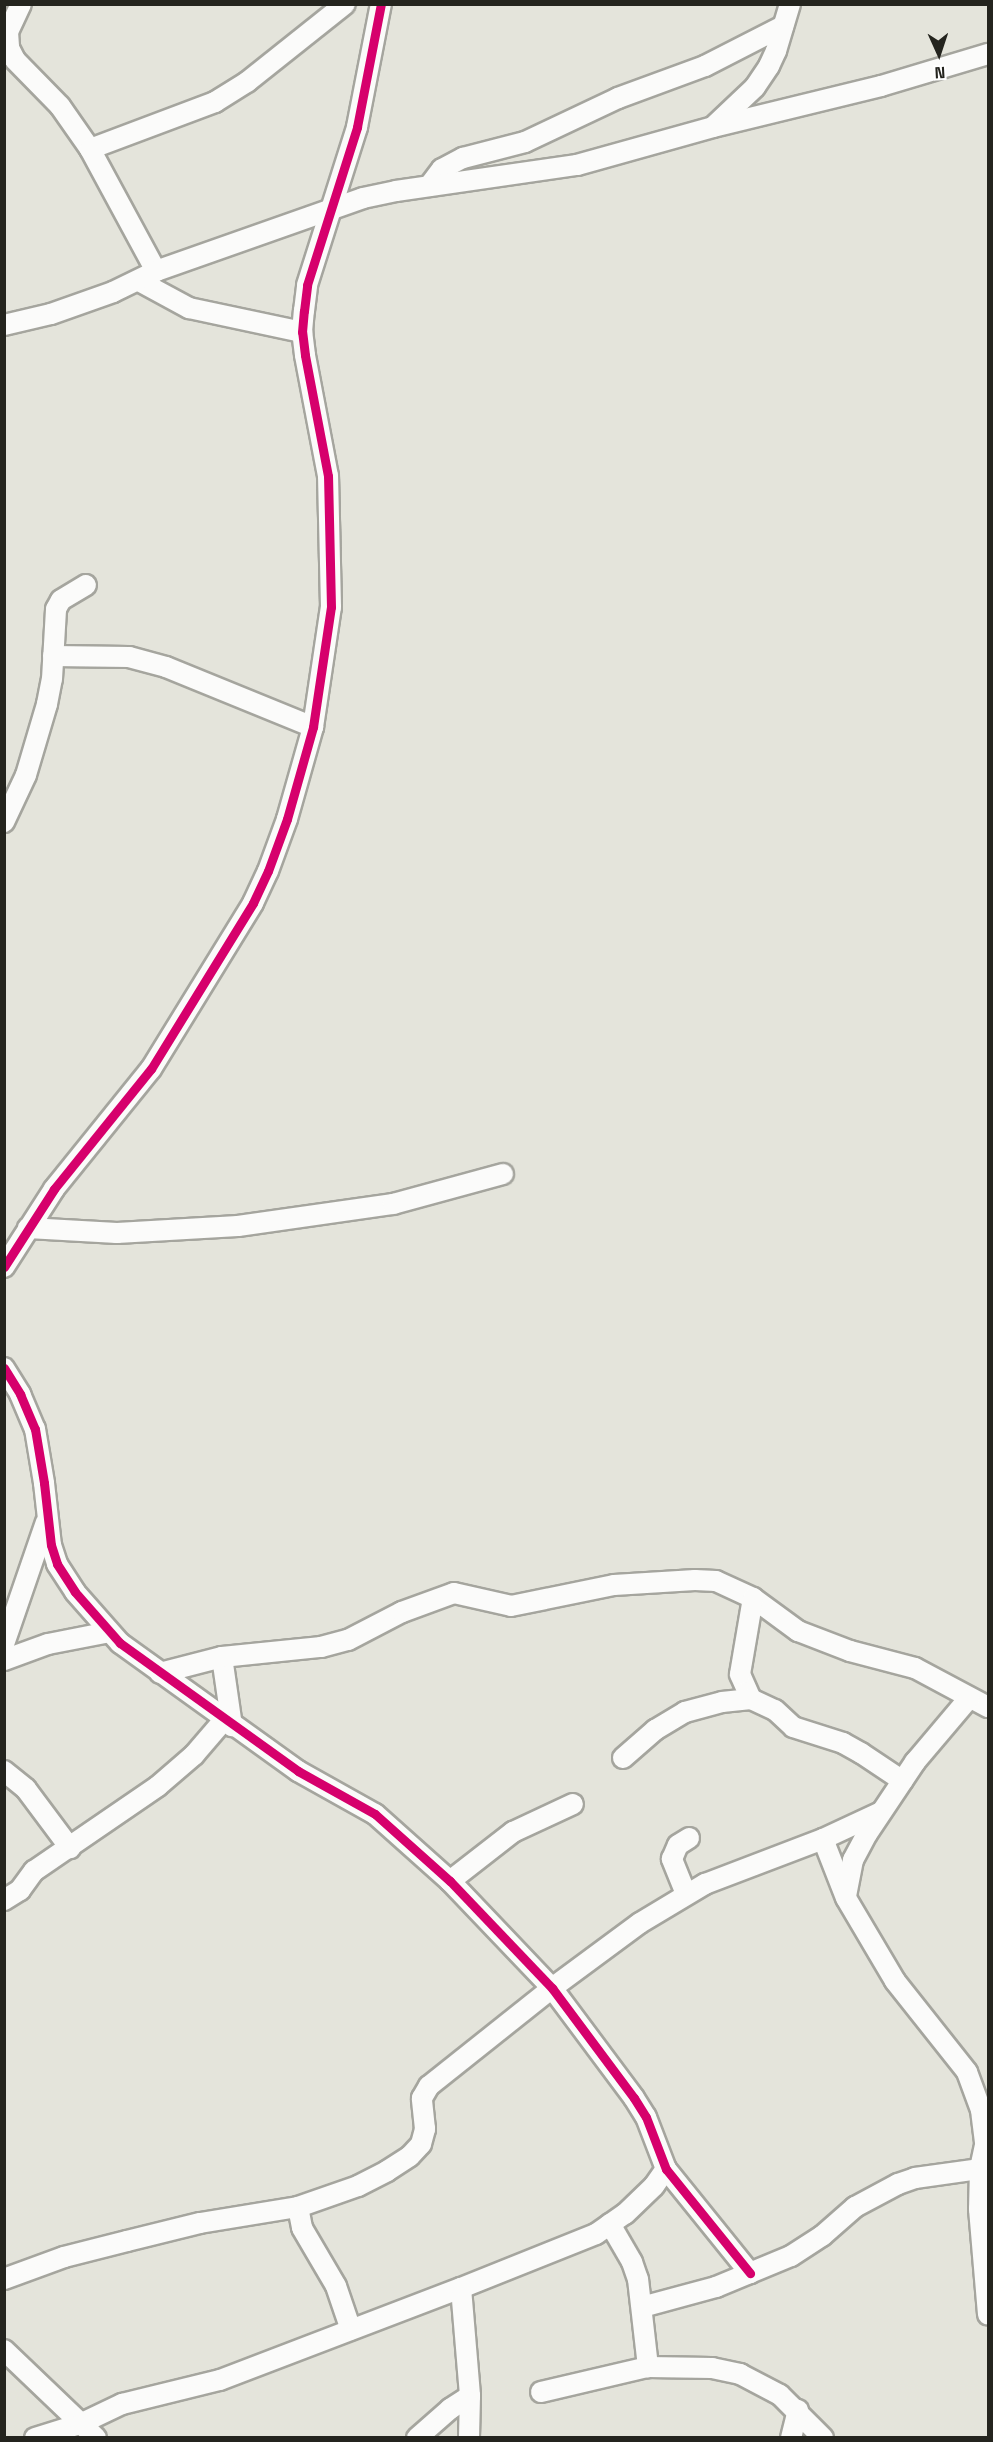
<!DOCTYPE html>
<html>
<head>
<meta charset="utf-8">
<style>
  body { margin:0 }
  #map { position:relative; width:993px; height:2442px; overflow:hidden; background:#e4e4db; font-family:"Space Grotesk",sans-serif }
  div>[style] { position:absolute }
  .roads { filter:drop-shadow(2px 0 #a5a59e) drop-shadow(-2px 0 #a5a59e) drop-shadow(0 2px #a5a59e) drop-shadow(0 -2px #a5a59e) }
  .minor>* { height:20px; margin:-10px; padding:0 10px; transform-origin:10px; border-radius:10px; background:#fbfbfa }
  .cycleway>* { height:9px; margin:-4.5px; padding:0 4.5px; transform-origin:4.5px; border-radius:4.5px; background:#d6006c }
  span { translate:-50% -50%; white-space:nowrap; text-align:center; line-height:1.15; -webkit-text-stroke:5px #fff; paint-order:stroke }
  .frame { position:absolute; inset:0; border:6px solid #24241e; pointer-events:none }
  .north { position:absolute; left:909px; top:24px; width:60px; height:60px; -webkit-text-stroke:4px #fff; paint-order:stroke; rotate:177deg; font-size:16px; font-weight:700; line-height:24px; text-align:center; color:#24241e }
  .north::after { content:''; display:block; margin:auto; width:21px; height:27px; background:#24241e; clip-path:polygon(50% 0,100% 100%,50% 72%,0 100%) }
</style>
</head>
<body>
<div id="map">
  <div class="roads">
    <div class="minor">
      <div style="left:21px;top:4px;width:31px;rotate:115deg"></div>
      <div style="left:8px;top:32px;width:16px;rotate:86deg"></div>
      <div style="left:9px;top:48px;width:13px;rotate:63deg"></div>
      <div style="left:15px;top:60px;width:64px;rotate:45.6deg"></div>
      <div style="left:60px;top:106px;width:52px;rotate:55.1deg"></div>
      <div style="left:90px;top:149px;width:139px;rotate:61.6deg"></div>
      <div style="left:715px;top:125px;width:55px;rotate:-43.5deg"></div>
      <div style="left:755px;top:87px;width:25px;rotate:-56deg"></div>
      <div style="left:769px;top:66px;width:17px;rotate:-65deg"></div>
      <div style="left:776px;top:51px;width:49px;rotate:-73.4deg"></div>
      <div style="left:90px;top:149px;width:134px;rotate:-20.6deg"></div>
      <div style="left:215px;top:102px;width:38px;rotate:-32deg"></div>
      <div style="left:247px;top:82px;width:125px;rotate:-38.5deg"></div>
      <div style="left:429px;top:186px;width:21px;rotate:-53deg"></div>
      <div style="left:442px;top:169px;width:24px;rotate:-28deg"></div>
      <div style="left:463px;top:158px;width:64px;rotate:-14.5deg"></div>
      <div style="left:525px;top:142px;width:103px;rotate:-25.3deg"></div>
      <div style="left:618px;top:98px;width:93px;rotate:-20.2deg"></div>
      <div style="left:705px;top:66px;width:88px;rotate:-27.1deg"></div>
      <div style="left:139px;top:281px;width:57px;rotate:28.4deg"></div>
      <div style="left:189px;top:308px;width:116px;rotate:12deg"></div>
      <div style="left:4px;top:325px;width:48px;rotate:-13.2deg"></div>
      <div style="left:51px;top:314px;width:66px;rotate:-19.5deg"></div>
      <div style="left:113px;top:292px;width:48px;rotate:-26deg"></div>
      <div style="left:156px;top:271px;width:219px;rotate:-19.4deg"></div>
      <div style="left:363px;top:198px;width:34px;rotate:-12deg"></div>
      <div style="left:396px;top:191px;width:183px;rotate:-8.2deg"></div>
      <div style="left:577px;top:165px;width:141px;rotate:-15.6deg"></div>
      <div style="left:713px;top:127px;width:173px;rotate:-13.7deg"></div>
      <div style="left:881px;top:86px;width:112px;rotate:-16.7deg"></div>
      <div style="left:53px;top:656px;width:76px;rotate:0.8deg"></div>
      <div style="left:129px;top:657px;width:38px;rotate:15deg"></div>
      <div style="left:166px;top:667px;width:159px;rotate:22.2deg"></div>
      <div style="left:4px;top:822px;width:52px;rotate:-64.9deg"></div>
      <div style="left:26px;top:775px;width:74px;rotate:-73.5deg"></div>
      <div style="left:47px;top:704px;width:25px;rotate:-79deg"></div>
      <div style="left:52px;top:679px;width:70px;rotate:-86.7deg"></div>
      <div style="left:56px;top:609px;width:10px;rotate:-61deg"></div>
      <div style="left:61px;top:600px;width:29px;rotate:-31deg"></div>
      <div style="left:28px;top:1228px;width:89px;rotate:3.2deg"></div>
      <div style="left:117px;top:1233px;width:121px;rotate:-3.3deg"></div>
      <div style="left:238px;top:1226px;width:157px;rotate:-8.1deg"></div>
      <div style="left:393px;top:1204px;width:114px;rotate:-15.3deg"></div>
      <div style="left:4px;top:1267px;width:93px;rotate:-57.3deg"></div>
      <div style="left:54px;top:1189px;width:154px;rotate:-51.1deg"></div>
      <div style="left:151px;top:1069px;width:195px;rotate:-58.4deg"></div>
      <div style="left:253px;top:903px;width:35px;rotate:-65deg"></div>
      <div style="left:268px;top:871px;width:55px;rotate:-69.9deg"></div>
      <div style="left:287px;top:819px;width:96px;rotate:-74.2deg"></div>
      <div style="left:313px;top:727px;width:121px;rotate:-81.5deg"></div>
      <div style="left:331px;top:607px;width:131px;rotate:-91.3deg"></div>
      <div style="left:328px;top:476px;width:123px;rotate:-100.8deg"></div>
      <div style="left:305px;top:355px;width:23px;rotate:-97deg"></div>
      <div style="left:302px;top:332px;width:21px;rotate:-85deg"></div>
      <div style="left:304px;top:311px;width:26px;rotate:-83deg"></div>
      <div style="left:307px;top:285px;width:166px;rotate:-72.4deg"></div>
      <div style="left:357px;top:127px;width:125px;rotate:-79deg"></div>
      <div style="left:4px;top:1368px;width:31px;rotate:58deg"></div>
      <div style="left:20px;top:1394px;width:38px;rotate:67deg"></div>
      <div style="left:35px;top:1429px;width:55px;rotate:80.5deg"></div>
      <div style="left:44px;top:1483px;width:62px;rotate:83.6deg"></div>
      <div style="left:51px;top:1545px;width:20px;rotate:72deg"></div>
      <div style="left:57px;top:1564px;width:33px;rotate:57deg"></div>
      <div style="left:75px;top:1592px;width:68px;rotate:48.6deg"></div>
      <div style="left:120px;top:1643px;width:219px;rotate:35.7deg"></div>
      <div style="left:298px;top:1771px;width:88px;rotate:29.2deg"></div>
      <div style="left:375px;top:1814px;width:101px;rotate:41.8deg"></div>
      <div style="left:450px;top:1881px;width:148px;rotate:46.4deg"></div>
      <div style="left:552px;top:1988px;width:137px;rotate:53.3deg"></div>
      <div style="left:634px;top:2098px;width:22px;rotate:58deg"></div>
      <div style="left:646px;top:2117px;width:56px;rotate:69deg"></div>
      <div style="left:666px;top:2169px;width:134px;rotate:51.1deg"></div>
      <div style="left:4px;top:1644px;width:129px;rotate:-71deg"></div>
      <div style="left:222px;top:1657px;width:70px;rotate:81.8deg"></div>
      <div style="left:4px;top:1660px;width:47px;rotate:-20deg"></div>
      <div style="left:48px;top:1644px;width:62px;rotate:-11.1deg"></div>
      <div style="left:160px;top:1673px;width:64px;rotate:-14.5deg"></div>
      <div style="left:222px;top:1657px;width:100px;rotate:-5.8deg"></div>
      <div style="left:321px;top:1647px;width:28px;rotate:-15deg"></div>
      <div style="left:348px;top:1640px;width:61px;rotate:-27.4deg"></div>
      <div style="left:402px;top:1612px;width:55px;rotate:-20.1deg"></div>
      <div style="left:454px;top:1593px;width:58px;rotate:12.8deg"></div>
      <div style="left:511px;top:1606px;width:105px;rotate:-11.5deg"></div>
      <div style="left:614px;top:1585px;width:81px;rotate:-3.5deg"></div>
      <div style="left:695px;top:1580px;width:21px;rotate:3deg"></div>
      <div style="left:716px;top:1581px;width:41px;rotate:24.7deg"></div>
      <div style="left:753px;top:1598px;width:56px;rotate:36.3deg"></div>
      <div style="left:798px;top:1631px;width:56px;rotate:21deg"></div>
      <div style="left:850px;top:1651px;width:67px;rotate:14.7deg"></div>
      <div style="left:915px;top:1668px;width:83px;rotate:28.1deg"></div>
      <div style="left:751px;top:1699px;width:27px;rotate:-114deg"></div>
      <div style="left:740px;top:1674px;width:77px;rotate:-80.3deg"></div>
      <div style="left:623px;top:1758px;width:43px;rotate:-41.2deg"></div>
      <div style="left:655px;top:1730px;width:35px;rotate:-31deg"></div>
      <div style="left:685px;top:1712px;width:38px;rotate:-15deg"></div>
      <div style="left:722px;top:1702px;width:29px;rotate:-6deg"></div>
      <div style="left:751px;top:1699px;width:26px;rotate:25deg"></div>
      <div style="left:775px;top:1710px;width:25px;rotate:43deg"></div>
      <div style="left:793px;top:1727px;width:52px;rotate:17.7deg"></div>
      <div style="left:843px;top:1743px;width:21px;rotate:29deg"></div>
      <div style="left:861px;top:1753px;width:50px;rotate:33.7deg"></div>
      <div style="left:4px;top:1771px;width:28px;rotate:39deg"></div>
      <div style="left:26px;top:1789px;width:74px;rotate:53.3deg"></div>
      <div style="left:823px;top:1839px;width:63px;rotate:68.7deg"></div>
      <div style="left:846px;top:1898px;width:96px;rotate:59.4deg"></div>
      <div style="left:895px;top:1981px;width:116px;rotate:51.6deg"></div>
      <div style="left:967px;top:2072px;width:40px;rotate:69.8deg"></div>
      <div style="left:981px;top:2110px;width:35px;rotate:83deg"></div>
      <div style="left:985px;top:2145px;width:25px;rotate:102deg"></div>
      <div style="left:980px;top:2169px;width:40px;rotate:91.4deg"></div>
      <div style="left:979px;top:2209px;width:106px;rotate:85.1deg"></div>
      <div style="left:450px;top:1881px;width:80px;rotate:-37.9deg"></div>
      <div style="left:513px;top:1832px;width:66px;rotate:-25deg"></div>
      <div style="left:686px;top:1894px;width:38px;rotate:-112deg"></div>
      <div style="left:672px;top:1859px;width:15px;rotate:-67deg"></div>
      <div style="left:678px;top:1845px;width:13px;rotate:-32deg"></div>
      <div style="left:846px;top:1896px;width:37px;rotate:-79deg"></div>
      <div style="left:853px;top:1860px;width:30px;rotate:-62deg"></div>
      <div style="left:867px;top:1834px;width:87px;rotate:-56.3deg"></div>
      <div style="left:915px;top:1762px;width:84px;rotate:-49.8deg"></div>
      <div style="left:4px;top:1900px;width:19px;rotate:-32deg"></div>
      <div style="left:20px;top:1890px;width:24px;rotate:-54deg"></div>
      <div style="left:34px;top:1871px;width:150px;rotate:-34.4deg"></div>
      <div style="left:158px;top:1786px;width:48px;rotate:-40.7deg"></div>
      <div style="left:194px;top:1755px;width:46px;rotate:-49.4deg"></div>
      <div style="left:298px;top:2207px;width:21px;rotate:79deg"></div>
      <div style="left:302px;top:2228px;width:67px;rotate:59.6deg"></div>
      <div style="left:336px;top:2286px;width:46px;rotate:71.2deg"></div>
      <div style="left:610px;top:2224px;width:44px;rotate:59.9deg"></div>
      <div style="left:632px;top:2262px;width:18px;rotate:71deg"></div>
      <div style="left:638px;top:2279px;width:89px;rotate:83.5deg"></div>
      <div style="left:4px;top:2279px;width:64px;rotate:-20.1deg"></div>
      <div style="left:64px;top:2257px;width:65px;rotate:-14.3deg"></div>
      <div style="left:127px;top:2241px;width:75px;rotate:-13.9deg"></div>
      <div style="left:200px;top:2223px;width:99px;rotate:-9.3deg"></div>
      <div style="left:298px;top:2207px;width:64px;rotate:-19.3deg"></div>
      <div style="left:358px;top:2186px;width:33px;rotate:-27deg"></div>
      <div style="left:387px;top:2171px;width:27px;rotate:-33deg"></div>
      <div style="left:410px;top:2156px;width:16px;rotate:-47deg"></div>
      <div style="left:421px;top:2144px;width:16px;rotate:-75deg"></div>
      <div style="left:425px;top:2129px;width:31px;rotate:-96deg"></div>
      <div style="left:422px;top:2098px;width:14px;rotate:-60deg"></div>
      <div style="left:429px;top:2086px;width:157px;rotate:-38.5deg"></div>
      <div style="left:552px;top:1988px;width:109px;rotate:-36.5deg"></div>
      <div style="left:640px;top:1923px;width:76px;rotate:-31deg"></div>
      <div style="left:705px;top:1884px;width:126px;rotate:-20.9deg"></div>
      <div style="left:823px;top:1839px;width:64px;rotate:-25deg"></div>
      <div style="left:461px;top:2288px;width:108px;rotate:85.2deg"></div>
      <div style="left:470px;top:2396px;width:42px;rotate:91.4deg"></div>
      <div style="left:642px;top:2307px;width:77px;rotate:-15.1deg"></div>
      <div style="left:716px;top:2287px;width:81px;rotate:-22.5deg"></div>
      <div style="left:791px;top:2256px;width:37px;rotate:-33deg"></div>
      <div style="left:822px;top:2236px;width:44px;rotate:-41.3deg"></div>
      <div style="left:855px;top:2207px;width:49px;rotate:-28.1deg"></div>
      <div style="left:898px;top:2184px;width:18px;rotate:-19deg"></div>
      <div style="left:915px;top:2178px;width:66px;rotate:-7.9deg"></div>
      <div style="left:4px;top:2350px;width:127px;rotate:43.7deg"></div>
      <div style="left:541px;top:2392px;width:110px;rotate:-13.2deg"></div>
      <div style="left:648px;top:2367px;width:64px;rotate:0.9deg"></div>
      <div style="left:712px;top:2368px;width:29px;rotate:12deg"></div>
      <div style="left:740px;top:2374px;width:45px;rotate:27.7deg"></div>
      <div style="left:780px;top:2395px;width:61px;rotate:45deg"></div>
      <div style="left:35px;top:2438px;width:47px;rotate:-17.3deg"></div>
      <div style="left:80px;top:2424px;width:47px;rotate:-25.5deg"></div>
      <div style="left:122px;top:2404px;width:101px;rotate:-13.8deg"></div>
      <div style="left:220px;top:2380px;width:258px;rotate:-20.9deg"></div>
      <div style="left:461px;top:2288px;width:145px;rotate:-21.8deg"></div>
      <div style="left:596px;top:2234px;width:35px;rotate:-35deg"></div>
      <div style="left:625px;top:2214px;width:40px;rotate:-44deg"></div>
      <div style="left:654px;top:2186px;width:21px;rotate:-55deg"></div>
      <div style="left:417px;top:2438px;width:44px;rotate:-41.3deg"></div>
      <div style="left:450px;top:2409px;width:24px;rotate:-33deg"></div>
      <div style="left:791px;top:2438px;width:29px;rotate:-76deg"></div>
    </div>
  </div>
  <div class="cycleway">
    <div style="left:4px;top:1267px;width:93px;rotate:-57.3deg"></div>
    <div style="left:54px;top:1189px;width:154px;rotate:-51.1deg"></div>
    <div style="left:151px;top:1069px;width:195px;rotate:-58.4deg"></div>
    <div style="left:253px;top:903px;width:35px;rotate:-65deg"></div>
    <div style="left:268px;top:871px;width:55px;rotate:-69.9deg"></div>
    <div style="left:287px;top:819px;width:96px;rotate:-74.2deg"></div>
    <div style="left:313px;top:727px;width:121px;rotate:-81.5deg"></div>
    <div style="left:331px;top:607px;width:131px;rotate:-91.3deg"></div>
    <div style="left:328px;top:476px;width:123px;rotate:-100.8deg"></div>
    <div style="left:305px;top:355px;width:23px;rotate:-97deg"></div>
    <div style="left:302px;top:332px;width:21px;rotate:-85deg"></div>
    <div style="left:304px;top:311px;width:26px;rotate:-83deg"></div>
    <div style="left:307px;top:285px;width:166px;rotate:-72.4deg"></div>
    <div style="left:357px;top:127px;width:125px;rotate:-79deg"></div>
    <div style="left:4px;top:1368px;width:31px;rotate:58deg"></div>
    <div style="left:20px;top:1394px;width:38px;rotate:67deg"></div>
    <div style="left:35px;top:1429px;width:55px;rotate:80.5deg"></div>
    <div style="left:44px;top:1483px;width:62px;rotate:83.6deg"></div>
    <div style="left:51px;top:1545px;width:20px;rotate:72deg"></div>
    <div style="left:57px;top:1564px;width:33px;rotate:57deg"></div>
    <div style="left:75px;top:1592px;width:68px;rotate:48.6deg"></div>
    <div style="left:120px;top:1643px;width:219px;rotate:35.7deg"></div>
    <div style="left:298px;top:1771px;width:88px;rotate:29.2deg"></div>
    <div style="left:375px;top:1814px;width:101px;rotate:41.8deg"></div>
    <div style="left:450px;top:1881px;width:148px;rotate:46.4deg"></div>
    <div style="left:552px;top:1988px;width:137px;rotate:53.3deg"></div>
    <div style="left:634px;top:2098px;width:22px;rotate:58deg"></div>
    <div style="left:646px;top:2117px;width:56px;rotate:69deg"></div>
    <div style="left:666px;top:2169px;width:134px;rotate:51.1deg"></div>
  </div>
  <div class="frame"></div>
  <div class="north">N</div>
</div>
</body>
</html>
